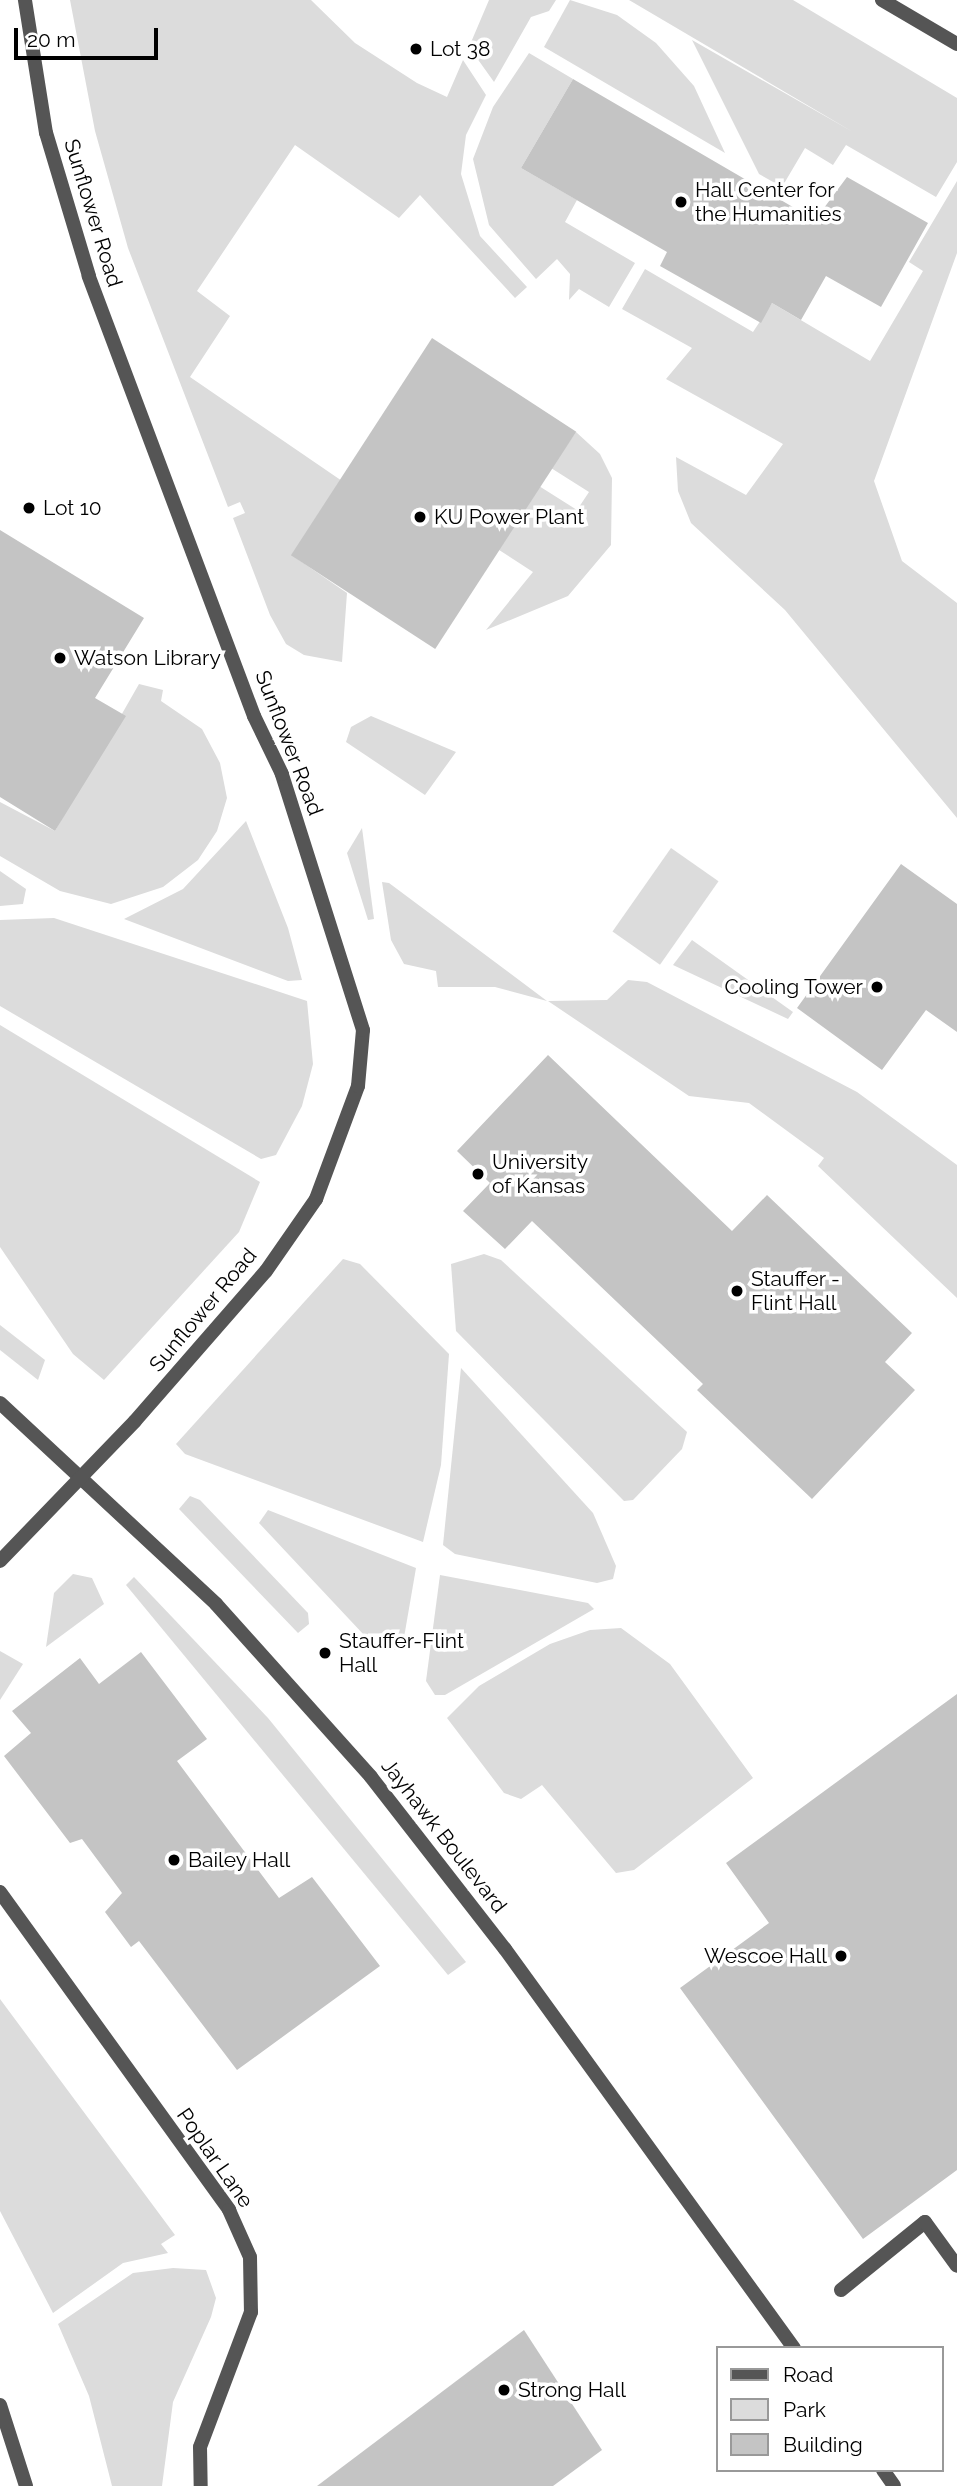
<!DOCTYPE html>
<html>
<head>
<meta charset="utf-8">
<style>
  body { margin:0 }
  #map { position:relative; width:957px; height:2486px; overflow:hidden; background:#fff; font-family:Raleway,sans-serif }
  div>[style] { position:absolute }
  .green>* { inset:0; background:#dcdcdc; transform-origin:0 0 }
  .building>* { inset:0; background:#c4c4c4; transform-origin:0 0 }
  .street>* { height:14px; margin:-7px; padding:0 7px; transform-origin:7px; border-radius:7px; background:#555 }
  .dots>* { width:19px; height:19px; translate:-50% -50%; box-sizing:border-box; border:4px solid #fff; border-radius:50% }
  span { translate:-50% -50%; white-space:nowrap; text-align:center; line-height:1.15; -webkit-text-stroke:7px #fff; paint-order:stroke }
  .poi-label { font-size:21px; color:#000 }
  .left { translate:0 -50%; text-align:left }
  .right { translate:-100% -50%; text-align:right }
  .street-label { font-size:21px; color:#000 }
  .legend { position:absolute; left:716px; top:2346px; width:228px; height:126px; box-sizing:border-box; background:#fff; border:2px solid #999; margin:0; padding:9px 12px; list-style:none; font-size:21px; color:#000 }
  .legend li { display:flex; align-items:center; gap:14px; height:35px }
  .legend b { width:35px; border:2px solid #999 }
  .scale { position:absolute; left:14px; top:28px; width:144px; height:32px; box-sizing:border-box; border:4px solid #000; border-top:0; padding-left:9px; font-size:21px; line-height:24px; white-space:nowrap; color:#000; -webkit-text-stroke:5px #fff; paint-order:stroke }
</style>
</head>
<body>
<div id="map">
  <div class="green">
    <div style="clip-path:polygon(70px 0,311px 0,355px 43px,417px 83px,447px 97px,463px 60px,486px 95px,466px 135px,461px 174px,480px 236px,527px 287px,515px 298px,420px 195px,399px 218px,295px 145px,197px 291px,230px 316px,190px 377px,345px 483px,296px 558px,347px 593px,342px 662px,304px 655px,286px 644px,270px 615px,233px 518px,245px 513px,240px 502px,228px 507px,128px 248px,95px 131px)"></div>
    <div style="clip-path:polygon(489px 0,556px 0,549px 11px,531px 17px,494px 82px,469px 47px)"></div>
    <div style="clip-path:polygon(570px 0,617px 15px,656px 43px,694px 86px,725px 153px,544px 47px)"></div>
    <div style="clip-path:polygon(629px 0,793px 0,957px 98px,957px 162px,936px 197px,846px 145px,833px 165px,805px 148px,782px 187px,759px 174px,692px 40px,853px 132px)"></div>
    <div style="clip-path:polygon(529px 53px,573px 79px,521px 168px,577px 200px,565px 222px,635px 263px,609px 307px,579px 289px,569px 300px,570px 274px,557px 259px,536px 279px,489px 225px,473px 159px,493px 107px)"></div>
    <div style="clip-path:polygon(957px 181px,957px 253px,874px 481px,902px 561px,957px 603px,957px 818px,785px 610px,691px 523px,678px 491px,676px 457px,746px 495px,783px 444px,666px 379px,692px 348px,622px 309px,645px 269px,753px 332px,772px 303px,870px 361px,923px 271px,909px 262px)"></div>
    <div style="clip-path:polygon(576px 432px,600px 454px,612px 478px,611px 545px,568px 596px,486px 630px,533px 572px,496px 548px,539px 486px,577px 510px,589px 492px,551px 468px)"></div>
    <div style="clip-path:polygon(139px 684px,163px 690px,161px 701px,202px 729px,220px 763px,227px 798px,217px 831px,198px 860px,163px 887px,111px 904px,60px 891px,0 856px,0 802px,55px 831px)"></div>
    <div style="clip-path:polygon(371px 716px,456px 752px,425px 795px,346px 742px,351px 727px)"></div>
    <div style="clip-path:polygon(246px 821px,288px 928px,302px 980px,288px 981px,124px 919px,183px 889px)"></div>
    <div style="clip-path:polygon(362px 828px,374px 919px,368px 920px,347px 853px)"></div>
    <div style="left:671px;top:848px;width:58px;height:102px;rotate:35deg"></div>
    <div style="clip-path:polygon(0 871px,26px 889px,23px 904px,0 906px)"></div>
    <div style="clip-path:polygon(382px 882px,389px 883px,547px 1001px,495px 987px,438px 987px,436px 971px,404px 964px,391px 940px)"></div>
    <div style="clip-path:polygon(54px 918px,307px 1001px,313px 1064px,302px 1106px,276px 1155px,261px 1159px,0 1006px,0 920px)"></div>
    <div style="clip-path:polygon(692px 940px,793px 1012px,788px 1019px,673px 965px)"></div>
    <div style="clip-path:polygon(628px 980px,647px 982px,857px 1092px,957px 1165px,957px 1298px,818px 1166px,824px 1158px,749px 1103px,689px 1096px,548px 1001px,607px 1000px)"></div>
    <div style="clip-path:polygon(0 1025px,260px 1182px,239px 1232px,104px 1380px,73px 1354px,0 1247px)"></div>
    <div style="clip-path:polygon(484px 1254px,501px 1260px,687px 1432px,682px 1449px,633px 1500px,624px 1501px,456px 1331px,451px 1264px)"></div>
    <div style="clip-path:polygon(343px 1259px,360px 1264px,449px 1354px,441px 1465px,423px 1542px,185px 1454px,176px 1444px)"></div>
    <div style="clip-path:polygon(0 1325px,45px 1360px,38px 1380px,0 1350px)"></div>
    <div style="clip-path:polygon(461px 1368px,593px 1513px,616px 1566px,613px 1579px,597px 1583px,455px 1554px,443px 1545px)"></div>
    <div style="clip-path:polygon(190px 1496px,200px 1500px,308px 1613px,309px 1624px,298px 1633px,179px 1509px)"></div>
    <div style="clip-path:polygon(268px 1510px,416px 1568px,402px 1649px,379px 1651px,259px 1523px)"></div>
    <div style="clip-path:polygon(73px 1574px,92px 1578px,104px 1604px,46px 1647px,54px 1593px)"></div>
    <div style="clip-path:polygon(440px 1575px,588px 1603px,594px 1609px,445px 1695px,435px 1695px,426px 1681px)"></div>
    <div style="clip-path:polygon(134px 1577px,268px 1718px,466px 1962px,448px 1975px,126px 1585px)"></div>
    <div style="clip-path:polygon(621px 1628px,670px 1664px,753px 1778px,634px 1870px,616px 1873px,542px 1785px,521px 1799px,504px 1793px,447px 1718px,479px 1686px,550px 1644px,590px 1630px)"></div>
    <div style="clip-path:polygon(0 1651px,23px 1664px,0 1700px)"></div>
    <div style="clip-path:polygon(0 1999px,175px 2235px,161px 2244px,168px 2253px,123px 2263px,53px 2313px,0 2211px)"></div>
    <div style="clip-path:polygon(173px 2268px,206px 2270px,216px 2298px,211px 2317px,173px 2402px,162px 2486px,112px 2486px,89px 2396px,58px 2324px,133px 2273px)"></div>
  </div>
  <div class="building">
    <div style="clip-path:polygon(573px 79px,815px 220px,847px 177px,928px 223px,881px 307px,826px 276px,801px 320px,772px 303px,761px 323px,660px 266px,667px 252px,521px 168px)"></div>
    <div style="left:432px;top:338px;width:172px;height:259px;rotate:33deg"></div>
    <div style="clip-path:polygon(0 530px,144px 618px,95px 698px,126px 716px,55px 831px,0 797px)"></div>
    <div style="clip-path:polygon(901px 864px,957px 904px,957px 1032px,926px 1010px,882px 1070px,797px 1008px)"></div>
    <div style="clip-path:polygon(548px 1055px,732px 1231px,767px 1195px,912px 1333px,885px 1362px,915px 1390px,812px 1499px,697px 1390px,703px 1384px,532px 1221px,505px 1249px,463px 1211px,490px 1183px,457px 1151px)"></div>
    <div style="clip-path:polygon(141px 1652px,207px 1739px,177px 1761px,279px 1898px,312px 1877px,380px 1966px,237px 2070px,139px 1941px,131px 1947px,105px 1912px,122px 1893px,82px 1839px,70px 1843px,4px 1756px,31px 1733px,12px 1711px,80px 1658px,99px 1684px)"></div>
    <div style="clip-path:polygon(957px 1694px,957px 2170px,863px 2239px,680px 1988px,769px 1923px,726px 1863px)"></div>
    <div style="clip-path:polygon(524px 2330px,602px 2450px,553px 2486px,317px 2486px)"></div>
  </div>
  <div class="street">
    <div style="left:882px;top:0;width:87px;rotate:30.4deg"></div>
    <div style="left:0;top:1403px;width:295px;rotate:42.9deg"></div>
    <div style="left:216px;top:1604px;width:232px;rotate:48.1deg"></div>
    <div style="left:371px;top:1777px;width:218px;rotate:52.1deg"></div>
    <div style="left:505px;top:1949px;width:493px;rotate:54.1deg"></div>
    <div style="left:0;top:1561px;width:194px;rotate:-46deg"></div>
    <div style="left:135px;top:1421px;width:199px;rotate:-48.9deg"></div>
    <div style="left:266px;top:1271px;width:88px;rotate:-55.2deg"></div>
    <div style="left:316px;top:1199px;width:121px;rotate:-69.6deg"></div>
    <div style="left:358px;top:1086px;width:56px;rotate:-84.9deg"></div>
    <div style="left:363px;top:1030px;width:269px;rotate:-107.6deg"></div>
    <div style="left:282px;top:774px;width:64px;rotate:-115.8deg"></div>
    <div style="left:254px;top:716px;width:470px;rotate:-110.6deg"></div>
    <div style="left:89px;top:276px;width:149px;rotate:-106.7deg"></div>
    <div style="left:46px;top:133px;width:135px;rotate:-99deg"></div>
    <div style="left:0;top:1892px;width:392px;rotate:54.2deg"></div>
    <div style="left:229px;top:2210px;width:51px;rotate:65.9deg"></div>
    <div style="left:250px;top:2257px;width:55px;rotate:89deg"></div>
    <div style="left:251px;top:2312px;width:144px;rotate:110.7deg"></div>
    <div style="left:200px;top:2447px;width:39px;rotate:89deg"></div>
    <div style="left:841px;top:2290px;width:108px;rotate:-39deg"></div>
    <div style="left:925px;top:2222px;width:54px;rotate:54deg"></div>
    <div style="left:0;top:2405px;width:85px;rotate:72.2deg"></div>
    <div style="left:883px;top:2470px;width:19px;rotate:55deg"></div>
  </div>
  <div class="dots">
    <div style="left:416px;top:49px;background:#000"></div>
    <div style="left:681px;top:202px;background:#000"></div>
    <div style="left:29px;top:508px;background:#000"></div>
    <div style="left:420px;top:517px;background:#000"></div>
    <div style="left:60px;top:658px;background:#000"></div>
    <div style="left:877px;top:987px;background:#000"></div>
    <div style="left:478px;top:1174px;background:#000"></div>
    <div style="left:737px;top:1291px;background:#000"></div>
    <div style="left:325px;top:1653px;background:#000"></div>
    <div style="left:174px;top:1860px;background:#000"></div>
    <div style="left:841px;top:1956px;background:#000"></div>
    <div style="left:504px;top:2390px;background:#000"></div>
  </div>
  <div class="poi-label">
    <span class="left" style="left:430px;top:49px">Lot 38</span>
    <span class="left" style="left:695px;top:202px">Hall Center for<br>the Humanities</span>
    <span class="left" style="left:43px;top:508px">Lot 10</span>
    <span class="left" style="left:434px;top:517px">KU Power Plant</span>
    <span class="left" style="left:74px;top:658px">Watson Library</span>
    <span class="right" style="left:863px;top:987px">Cooling Tower</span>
    <span class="left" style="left:492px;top:1174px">University<br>of Kansas</span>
    <span class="left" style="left:751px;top:1291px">Stauffer -<br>Flint Hall</span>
    <span class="left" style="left:339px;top:1653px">Stauffer-Flint<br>Hall</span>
    <span class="left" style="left:188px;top:1860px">Bailey Hall</span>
    <span class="right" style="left:827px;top:1956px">Wescoe Hall</span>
    <span class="left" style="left:518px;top:2390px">Strong Hall</span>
  </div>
  <div class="street-label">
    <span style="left:93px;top:213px;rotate:73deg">Sunflower Road</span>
    <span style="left:289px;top:743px;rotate:69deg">Sunflower Road</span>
    <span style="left:203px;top:1310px;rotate:-50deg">Sunflower Road</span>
    <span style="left:444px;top:1836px;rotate:52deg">Jayhawk Boulevard</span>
    <span style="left:215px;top:2158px;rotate:55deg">Poplar Lane</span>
  </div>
  <ul class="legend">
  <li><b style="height:9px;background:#555"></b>Road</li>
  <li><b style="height:19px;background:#dcdcdc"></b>Park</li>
  <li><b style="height:19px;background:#c4c4c4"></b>Building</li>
  </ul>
  <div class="scale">20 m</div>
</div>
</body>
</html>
